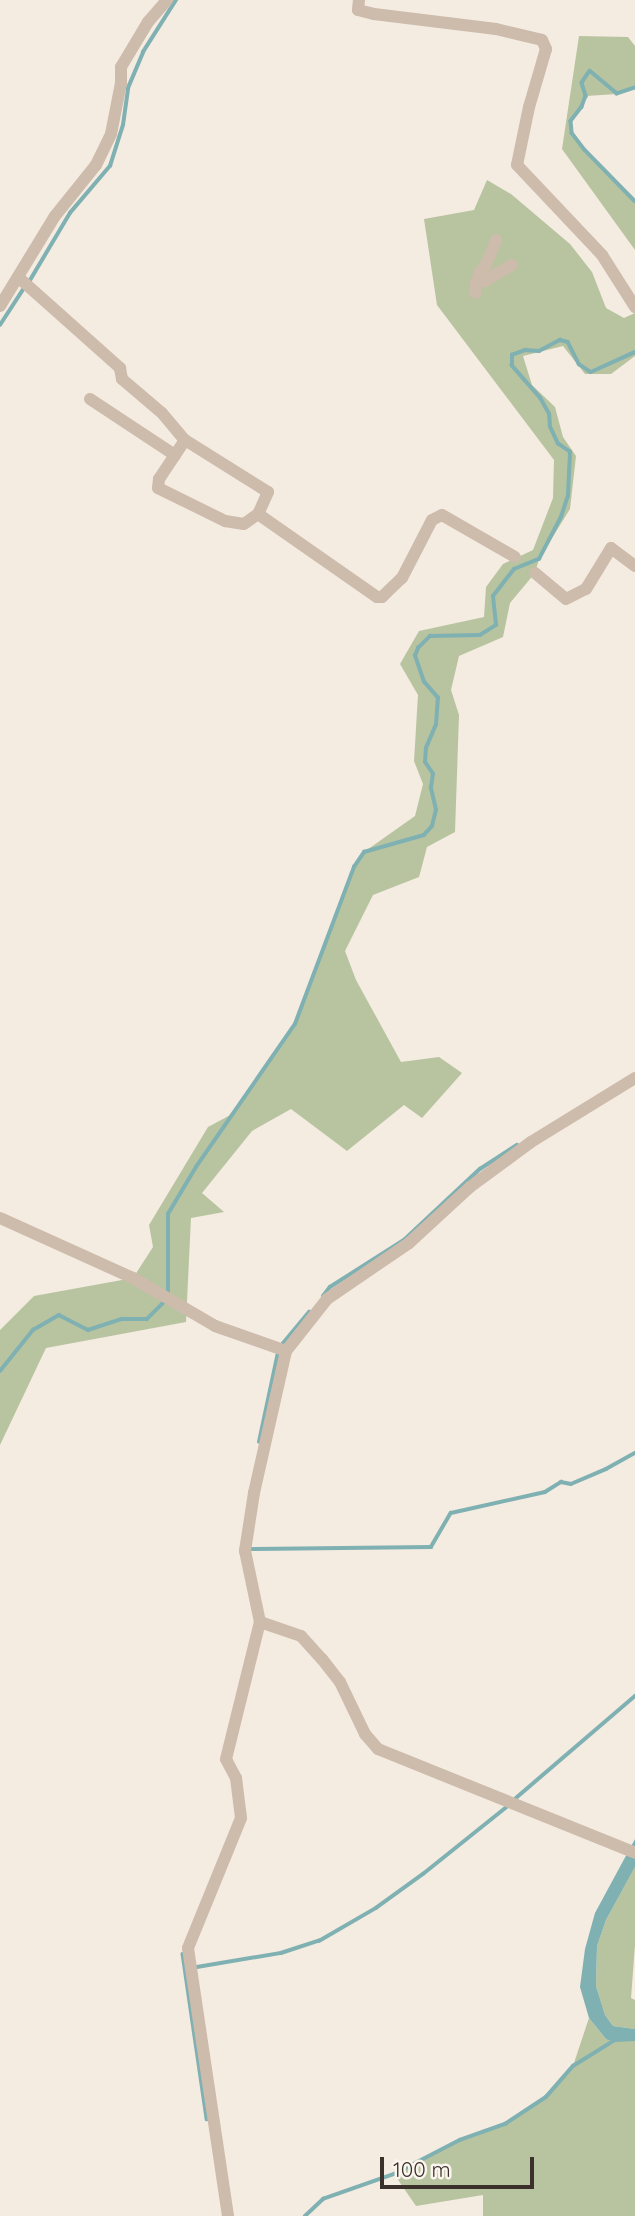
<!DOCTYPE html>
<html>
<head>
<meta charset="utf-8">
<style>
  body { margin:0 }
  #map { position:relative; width:635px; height:2216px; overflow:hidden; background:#f4ebe1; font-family:Quicksand,sans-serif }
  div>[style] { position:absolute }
  .green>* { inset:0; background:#b8c4a0 }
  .water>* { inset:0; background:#7fb0b2 }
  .stream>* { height:3.5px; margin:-1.75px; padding:0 1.75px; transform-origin:1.75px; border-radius:1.75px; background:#7fb0b2 }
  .street>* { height:12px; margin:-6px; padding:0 6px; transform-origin:6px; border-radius:6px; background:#cdbbac }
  span { translate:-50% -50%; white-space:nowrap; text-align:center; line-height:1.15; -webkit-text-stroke:5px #fbf5ee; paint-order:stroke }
  .scale { position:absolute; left:380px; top:2157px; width:154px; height:32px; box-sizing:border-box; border:4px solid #3b302b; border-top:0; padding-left:9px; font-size:21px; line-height:24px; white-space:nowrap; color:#3b302b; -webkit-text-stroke:5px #fbf5ee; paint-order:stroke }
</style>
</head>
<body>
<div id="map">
  <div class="green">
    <div style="clip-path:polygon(579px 36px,628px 37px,635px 46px,635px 88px,617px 94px,586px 96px,571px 122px,572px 133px,585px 150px,635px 201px,635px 250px,562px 149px)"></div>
    <div style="clip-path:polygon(487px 180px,511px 194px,570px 244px,592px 272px,606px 308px,624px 318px,635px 313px,635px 356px,611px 374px,585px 374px,563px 346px,523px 356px,532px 385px,555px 407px,563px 437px,576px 456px,570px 509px,539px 559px,535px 573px,510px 603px,503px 637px,459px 656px,451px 690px,459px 715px,455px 832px,427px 847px,419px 877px,373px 895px,345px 951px,356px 980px,401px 1062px,439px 1057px,462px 1073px,422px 1118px,404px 1105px,347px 1151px,291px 1109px,252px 1131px,202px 1193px,224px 1212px,191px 1218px,186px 1322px,46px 1348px,0 1445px,0 1330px,34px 1296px,133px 1278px,153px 1247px,149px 1225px,208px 1127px,234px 1113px,295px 1024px,354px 867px,364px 852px,415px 816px,423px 784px,414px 761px,418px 695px,400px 664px,419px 631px,484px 617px,486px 587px,503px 564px,533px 550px,553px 498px,554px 460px,437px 305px,424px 219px,474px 210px)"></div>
    <div style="clip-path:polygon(635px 1867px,635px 1945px,631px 1998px,635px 2000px,635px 2029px,613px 2026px,605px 2015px,596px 1986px,597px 1946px,606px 1920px)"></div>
    <div style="clip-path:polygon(589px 2018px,606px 2039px,635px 2041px,635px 2216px,483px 2216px,483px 2195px,416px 2206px,394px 2174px,460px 2140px,505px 2124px,546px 2097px,573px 2066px)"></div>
  </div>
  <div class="water">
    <div style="clip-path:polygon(635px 1839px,635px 1867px,606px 1920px,597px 1946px,596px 1986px,605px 2015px,613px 2026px,635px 2029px,635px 2041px,615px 2042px,606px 2039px,589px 2018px,580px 1987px,585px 1949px,595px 1913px)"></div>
  </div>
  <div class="stream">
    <div style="left:635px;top:88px;width:19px;rotate:162deg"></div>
    <div style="left:617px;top:94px;width:35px;rotate:-140deg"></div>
    <div style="left:590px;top:71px;width:14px;rotate:124deg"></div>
    <div style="left:582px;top:83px;width:14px;rotate:73deg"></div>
    <div style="left:586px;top:96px;width:12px;rotate:110deg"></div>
    <div style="left:582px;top:107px;width:18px;rotate:128deg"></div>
    <div style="left:571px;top:121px;width:12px;rotate:85deg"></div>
    <div style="left:572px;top:133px;width:21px;rotate:53deg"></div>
    <div style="left:585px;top:150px;width:71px;rotate:45.6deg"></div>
    <div style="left:29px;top:282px;width:80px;rotate:-59.3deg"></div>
    <div style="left:70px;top:213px;width:62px;rotate:-49.6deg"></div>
    <div style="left:110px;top:166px;width:43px;rotate:-72.4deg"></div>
    <div style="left:123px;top:125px;width:37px;rotate:-82deg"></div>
    <div style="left:128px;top:88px;width:39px;rotate:-67deg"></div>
    <div style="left:143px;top:52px;width:62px;rotate:-57.6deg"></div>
    <div style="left:0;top:325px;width:44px;rotate:-57deg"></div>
    <div style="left:168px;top:1294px;width:80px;rotate:-90deg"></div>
    <div style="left:168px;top:1214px;width:55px;rotate:-59.2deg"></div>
    <div style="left:196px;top:1167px;width:174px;rotate:-55.3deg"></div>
    <div style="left:295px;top:1024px;width:168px;rotate:-69.4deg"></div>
    <div style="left:354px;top:867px;width:18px;rotate:-56deg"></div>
    <div style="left:364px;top:852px;width:62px;rotate:-15.8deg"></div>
    <div style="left:424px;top:835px;width:12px;rotate:-48deg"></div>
    <div style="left:432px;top:826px;width:16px;rotate:-76deg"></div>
    <div style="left:436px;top:810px;width:23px;rotate:-103deg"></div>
    <div style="left:431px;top:788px;width:14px;rotate:-82deg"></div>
    <div style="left:433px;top:774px;width:14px;rotate:-124deg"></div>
    <div style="left:425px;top:762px;width:14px;rotate:-86deg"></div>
    <div style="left:426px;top:748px;width:25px;rotate:-67deg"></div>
    <div style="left:436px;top:725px;width:27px;rotate:-86deg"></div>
    <div style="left:438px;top:698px;width:21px;rotate:-131deg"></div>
    <div style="left:424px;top:682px;width:28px;rotate:-109deg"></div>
    <div style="left:415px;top:656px;width:9px;rotate:-69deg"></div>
    <div style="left:418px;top:648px;width:17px;rotate:-45deg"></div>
    <div style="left:430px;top:636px;width:50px;rotate:-1.1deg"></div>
    <div style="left:480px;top:635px;width:19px;rotate:-32deg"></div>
    <div style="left:496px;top:625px;width:29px;rotate:-96deg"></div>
    <div style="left:493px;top:596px;width:34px;rotate:-52deg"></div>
    <div style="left:514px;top:569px;width:27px;rotate:-22deg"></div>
    <div style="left:539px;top:559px;width:47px;rotate:-62.4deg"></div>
    <div style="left:561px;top:517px;width:22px;rotate:-72deg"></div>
    <div style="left:568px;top:496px;width:44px;rotate:-87.4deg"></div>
    <div style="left:570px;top:452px;width:14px;rotate:-146deg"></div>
    <div style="left:558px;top:444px;width:19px;rotate:-115deg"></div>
    <div style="left:550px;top:427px;width:13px;rotate:-94deg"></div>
    <div style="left:549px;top:414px;width:18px;rotate:-119deg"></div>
    <div style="left:540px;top:398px;width:43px;rotate:-131.2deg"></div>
    <div style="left:512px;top:366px;width:11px;rotate:-90deg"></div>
    <div style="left:512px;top:355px;width:14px;rotate:-21deg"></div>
    <div style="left:525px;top:350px;width:14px;rotate:4deg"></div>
    <div style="left:539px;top:351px;width:24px;rotate:-28deg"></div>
    <div style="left:560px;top:340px;width:8px;rotate:14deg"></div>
    <div style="left:568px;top:342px;width:25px;rotate:63deg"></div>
    <div style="left:579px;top:364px;width:14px;rotate:34deg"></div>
    <div style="left:591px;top:372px;width:48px;rotate:-24.4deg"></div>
    <div style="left:323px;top:1296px;width:11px;rotate:-52deg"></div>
    <div style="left:330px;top:1287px;width:88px;rotate:-32.4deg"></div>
    <div style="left:404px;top:1240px;width:104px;rotate:-43.1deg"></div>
    <div style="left:480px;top:1169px;width:44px;rotate:-33deg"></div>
    <div style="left:0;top:1371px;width:53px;rotate:-51.2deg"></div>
    <div style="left:33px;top:1330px;width:30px;rotate:-30deg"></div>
    <div style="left:59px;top:1315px;width:33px;rotate:27deg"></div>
    <div style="left:88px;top:1330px;width:36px;rotate:-18deg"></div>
    <div style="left:122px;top:1319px;width:25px"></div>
    <div style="left:147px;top:1319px;width:25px;rotate:-45deg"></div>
    <div style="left:259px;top:1442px;width:96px;rotate:-78deg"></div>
    <div style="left:279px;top:1348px;width:47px;rotate:-50.2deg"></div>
    <div style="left:251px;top:1549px;width:180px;rotate:-0.6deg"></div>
    <div style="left:431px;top:1547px;width:39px;rotate:-60deg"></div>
    <div style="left:451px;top:1513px;width:96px;rotate:-12.6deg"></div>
    <div style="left:545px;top:1492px;width:19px;rotate:-32deg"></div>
    <div style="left:561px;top:1482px;width:10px;rotate:11deg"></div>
    <div style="left:571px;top:1484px;width:38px;rotate:-23deg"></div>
    <div style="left:606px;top:1469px;width:33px;rotate:-29deg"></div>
    <div style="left:516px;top:1798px;width:157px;rotate:-40.6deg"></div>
    <div style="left:183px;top:1954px;width:167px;rotate:81.7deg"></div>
    <div style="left:197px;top:1967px;width:85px;rotate:-9.5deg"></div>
    <div style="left:281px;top:1953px;width:40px;rotate:-18deg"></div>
    <div style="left:319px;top:1941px;width:66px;rotate:-30.1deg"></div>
    <div style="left:376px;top:1908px;width:58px;rotate:-35.9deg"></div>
    <div style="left:423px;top:1874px;width:109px;rotate:-38.7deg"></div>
    <div style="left:305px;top:2216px;width:25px;rotate:-43deg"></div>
    <div style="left:323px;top:2199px;width:75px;rotate:-19.4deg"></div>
    <div style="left:394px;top:2174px;width:74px;rotate:-27.3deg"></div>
    <div style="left:460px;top:2140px;width:48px;rotate:-19.6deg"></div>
    <div style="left:505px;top:2124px;width:49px;rotate:-33.4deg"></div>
    <div style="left:546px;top:2097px;width:41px;rotate:-48.9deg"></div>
    <div style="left:573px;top:2066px;width:49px;rotate:-31.8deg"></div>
  </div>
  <div class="street">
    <div style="left:359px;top:0;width:10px;rotate:96deg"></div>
    <div style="left:358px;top:10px;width:16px;rotate:14deg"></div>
    <div style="left:374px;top:14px;width:123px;rotate:7deg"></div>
    <div style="left:496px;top:29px;width:47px;rotate:13.4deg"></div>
    <div style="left:542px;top:40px;width:10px;rotate:66deg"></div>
    <div style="left:546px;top:49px;width:60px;rotate:106.3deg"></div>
    <div style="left:529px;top:107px;width:59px;rotate:101.7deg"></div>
    <div style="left:517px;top:165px;width:124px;rotate:46.6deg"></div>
    <div style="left:602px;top:255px;width:62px;rotate:57.6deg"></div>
    <div style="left:18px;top:277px;width:137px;rotate:41.7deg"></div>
    <div style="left:120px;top:368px;width:11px;rotate:80deg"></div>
    <div style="left:122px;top:379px;width:52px;rotate:40.4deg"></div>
    <div style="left:162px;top:413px;width:35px;rotate:50deg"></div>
    <div style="left:185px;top:440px;width:98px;rotate:32.1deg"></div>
    <div style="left:268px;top:492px;width:24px;rotate:114deg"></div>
    <div style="left:258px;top:514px;width:145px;rotate:34.9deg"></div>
    <div style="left:377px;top:597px;width:5px"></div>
    <div style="left:382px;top:597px;width:28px;rotate:-44deg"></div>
    <div style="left:402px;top:578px;width:65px;rotate:-62.7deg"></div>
    <div style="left:432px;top:520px;width:11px;rotate:-27deg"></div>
    <div style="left:442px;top:515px;width:84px;rotate:29.9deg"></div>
    <div style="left:476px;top:282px;width:9px;rotate:-6deg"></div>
    <div style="left:485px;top:281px;width:31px;rotate:-31deg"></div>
    <div style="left:475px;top:293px;width:20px;rotate:-79deg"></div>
    <div style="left:479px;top:273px;width:11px;rotate:-49deg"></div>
    <div style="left:486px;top:265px;width:27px;rotate:-68deg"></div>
    <div style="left:0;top:306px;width:105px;rotate:-58.6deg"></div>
    <div style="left:55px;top:216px;width:65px;rotate:-51.2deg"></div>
    <div style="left:96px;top:165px;width:34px;rotate:-64deg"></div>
    <div style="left:111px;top:134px;width:52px;rotate:-78.9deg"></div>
    <div style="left:121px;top:83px;width:16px;rotate:-90deg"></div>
    <div style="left:121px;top:67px;width:52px;rotate:-59deg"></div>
    <div style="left:148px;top:22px;width:29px;rotate:-49deg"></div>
    <div style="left:90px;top:399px;width:102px;rotate:33.4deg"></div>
    <div style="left:185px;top:440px;width:47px;rotate:123.7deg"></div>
    <div style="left:159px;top:479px;width:9px;rotate:96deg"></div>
    <div style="left:158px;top:488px;width:75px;rotate:26.2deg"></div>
    <div style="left:225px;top:521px;width:19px;rotate:9deg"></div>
    <div style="left:244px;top:524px;width:17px;rotate:-36deg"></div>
    <div style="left:535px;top:573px;width:40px;rotate:40deg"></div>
    <div style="left:566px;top:599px;width:22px;rotate:-27deg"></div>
    <div style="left:586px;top:589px;width:48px;rotate:-58.6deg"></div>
    <div style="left:611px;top:548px;width:30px;rotate:37deg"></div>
    <div style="left:0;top:1218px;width:146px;rotate:24.3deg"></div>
    <div style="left:133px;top:1278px;width:95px;rotate:30.3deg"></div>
    <div style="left:215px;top:1326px;width:75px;rotate:19.4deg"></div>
    <div style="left:260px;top:1622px;width:43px;rotate:18.9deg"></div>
    <div style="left:301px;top:1636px;width:31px;rotate:48deg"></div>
    <div style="left:322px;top:1659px;width:29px;rotate:52deg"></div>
    <div style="left:340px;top:1682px;width:58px;rotate:64.3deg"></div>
    <div style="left:365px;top:1734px;width:20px;rotate:49deg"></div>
    <div style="left:378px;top:1749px;width:277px;rotate:22deg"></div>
    <div style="left:228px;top:2216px;width:271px;rotate:-98.5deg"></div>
    <div style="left:188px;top:1948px;width:140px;rotate:-67.8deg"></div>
    <div style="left:241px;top:1818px;width:40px;rotate:-97.1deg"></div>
    <div style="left:236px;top:1778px;width:21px;rotate:-118deg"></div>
    <div style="left:226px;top:1759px;width:141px;rotate:-76.1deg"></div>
    <div style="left:260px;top:1622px;width:73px;rotate:-101.9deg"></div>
    <div style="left:245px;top:1551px;width:59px;rotate:-81.2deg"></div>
    <div style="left:254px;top:1493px;width:146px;rotate:-77.3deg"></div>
    <div style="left:286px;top:1351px;width:66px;rotate:-51.7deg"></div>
    <div style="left:327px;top:1299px;width:99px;rotate:-34.3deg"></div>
    <div style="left:409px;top:1243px;width:83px;rotate:-42.6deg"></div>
    <div style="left:470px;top:1187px;width:76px;rotate:-36.4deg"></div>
    <div style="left:531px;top:1142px;width:122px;rotate:-31.6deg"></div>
  </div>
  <div class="scale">100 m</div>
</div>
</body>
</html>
